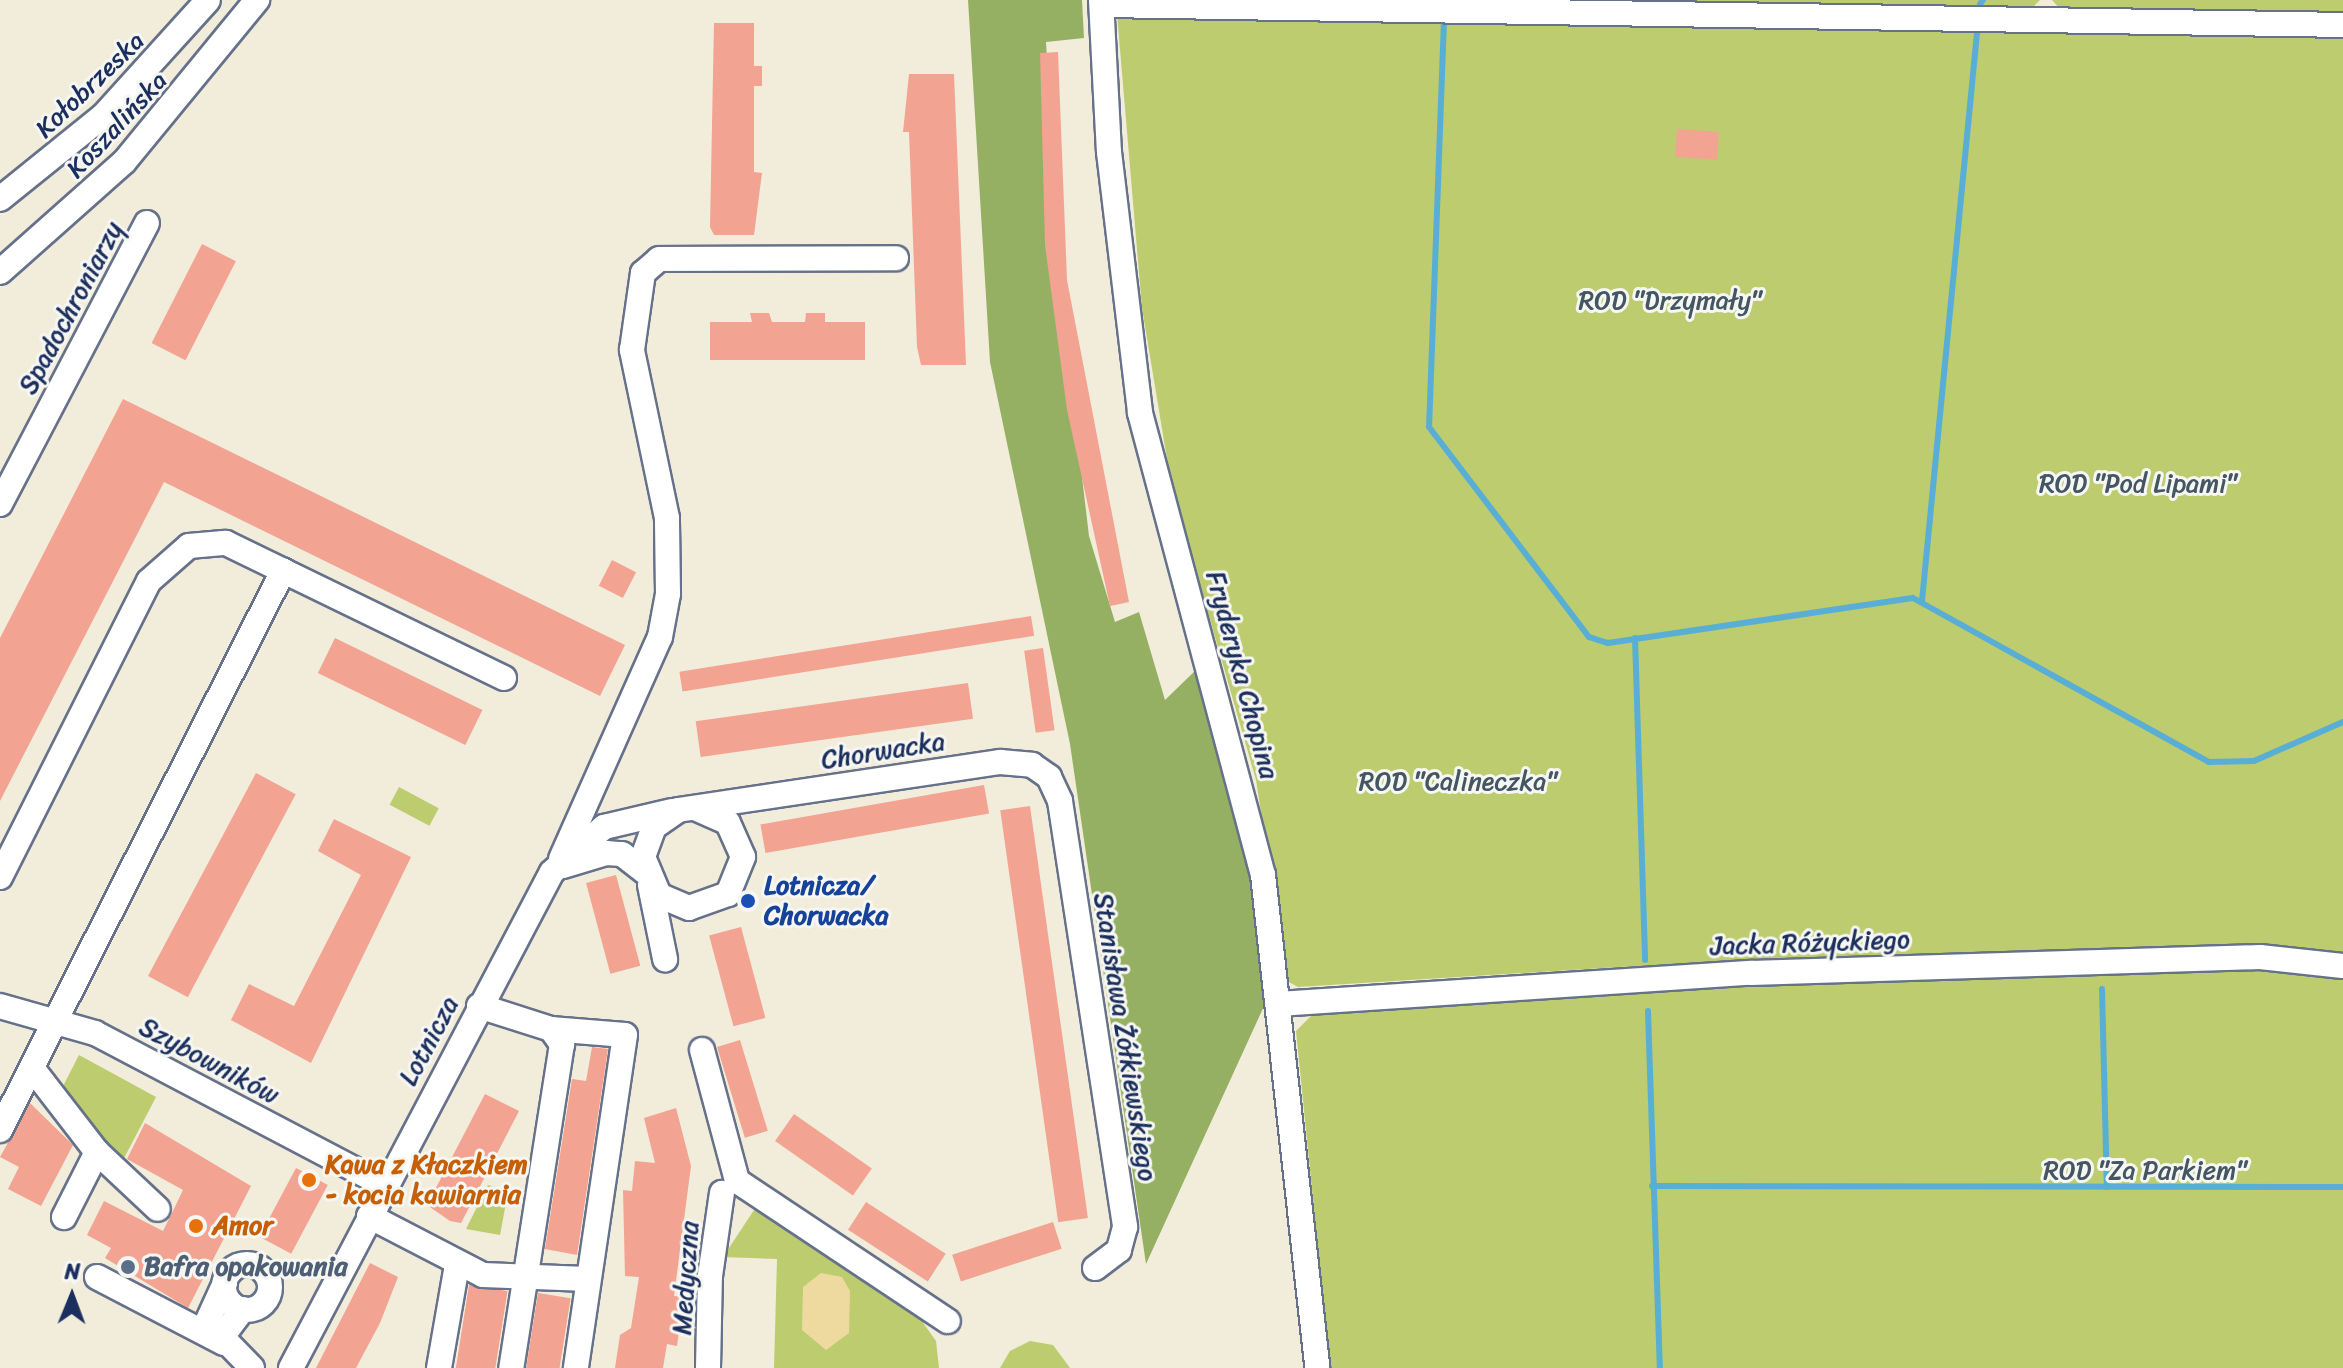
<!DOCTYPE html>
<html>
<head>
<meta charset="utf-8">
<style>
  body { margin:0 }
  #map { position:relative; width:2343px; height:1368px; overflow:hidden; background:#f2ecdb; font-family:Sriracha,sans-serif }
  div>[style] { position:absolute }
  .green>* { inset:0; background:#bccc6f; transform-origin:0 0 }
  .forest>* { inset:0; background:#95b062 }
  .sand>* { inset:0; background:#eeda9e }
  .stream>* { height:6px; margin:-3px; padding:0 3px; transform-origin:3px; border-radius:3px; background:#59aed5 }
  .building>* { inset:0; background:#f2a392; transform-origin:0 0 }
  .roads { filter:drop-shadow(2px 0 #66718a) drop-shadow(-2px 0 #66718a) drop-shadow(0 2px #66718a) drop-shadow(0 -2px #66718a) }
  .minor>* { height:24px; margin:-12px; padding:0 12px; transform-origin:12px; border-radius:12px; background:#fff }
  .minor>.ring { margin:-12px; padding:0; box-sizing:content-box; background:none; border:24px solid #fff; border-radius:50% }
  .dots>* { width:22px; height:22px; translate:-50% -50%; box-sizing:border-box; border:4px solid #f6f6f2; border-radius:50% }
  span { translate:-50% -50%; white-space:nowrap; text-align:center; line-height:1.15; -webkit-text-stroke:6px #f6f6f2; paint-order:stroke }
  .street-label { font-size:26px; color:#1b2f5e }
  .park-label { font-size:26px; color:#435662 }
  .transit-label { font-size:26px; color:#164399; font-weight:700 }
  .left { translate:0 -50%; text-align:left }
  .food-label { font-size:26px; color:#c56008; font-weight:700 }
  .service-label { font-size:26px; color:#4e5e75; font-weight:700 }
  .north { position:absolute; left:32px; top:1256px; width:80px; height:80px; -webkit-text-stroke:6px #f6f6f2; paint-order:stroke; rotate:1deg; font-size:22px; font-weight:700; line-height:32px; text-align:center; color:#1b2f5e }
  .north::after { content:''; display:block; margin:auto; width:28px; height:36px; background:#1b2f5e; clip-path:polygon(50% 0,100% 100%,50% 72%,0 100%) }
</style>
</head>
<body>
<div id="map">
  <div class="green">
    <div style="clip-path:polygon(1627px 0,2040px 0,2031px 9px)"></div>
    <div style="clip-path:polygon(2052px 0,2343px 0,2343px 15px,2061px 10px)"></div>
    <div style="clip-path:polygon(1117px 14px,2343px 35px,2343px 954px,2247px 945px,1636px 966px,1298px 987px,1287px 981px,1256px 780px,1171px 483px,1142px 308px)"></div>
    <div style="left:399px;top:787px;width:45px;height:20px;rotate:28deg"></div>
    <div style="clip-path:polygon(2292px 969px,2343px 979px,2343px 1368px,1330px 1368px,1296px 1031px,1314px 1013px,1653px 990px)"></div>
    <div style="clip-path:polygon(79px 1055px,156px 1097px,121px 1164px,59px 1094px)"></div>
    <div style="clip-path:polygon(488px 1185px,508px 1192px,500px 1235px,466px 1229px)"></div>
    <div style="clip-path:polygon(756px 1207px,919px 1317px,936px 1341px,939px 1368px,774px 1368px,777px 1259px,723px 1257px)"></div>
    <div style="clip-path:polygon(1030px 1341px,1053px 1345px,1070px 1368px,1000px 1368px,1010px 1351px)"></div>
  </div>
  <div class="forest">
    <div style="clip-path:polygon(968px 0,1082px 0,1084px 38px,1046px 42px,1064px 325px,1089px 536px,1115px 622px,1139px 612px,1165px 700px,1198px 668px,1256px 892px,1265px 1004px,1146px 1264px,1070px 744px,990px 362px)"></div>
  </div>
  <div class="sand">
    <div style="clip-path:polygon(821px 1273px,842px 1277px,850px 1291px,849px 1333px,826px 1350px,802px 1330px,803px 1287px)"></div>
  </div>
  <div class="stream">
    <div style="left:1980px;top:4px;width:5px;rotate:-53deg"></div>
    <div style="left:1444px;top:20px;width:407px;rotate:92.1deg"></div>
    <div style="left:1429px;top:427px;width:264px;rotate:52.7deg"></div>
    <div style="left:1589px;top:637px;width:20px;rotate:18deg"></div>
    <div style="left:1608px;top:643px;width:308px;rotate:-8.4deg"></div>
    <div style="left:1913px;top:598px;width:338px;rotate:29deg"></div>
    <div style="left:2209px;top:762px;width:45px;rotate:-1.3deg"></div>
    <div style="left:2254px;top:761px;width:97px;rotate:-23.7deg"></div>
    <div style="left:1922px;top:601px;width:571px;rotate:-84.47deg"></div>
    <div style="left:1635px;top:638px;width:322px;rotate:88.2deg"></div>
    <div style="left:2102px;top:989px;width:198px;rotate:88.6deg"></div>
    <div style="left:1648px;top:1011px;width:357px;rotate:88.1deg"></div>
    <div style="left:1652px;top:1186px;width:691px;rotate:0.08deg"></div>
  </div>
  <div class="building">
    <div style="clip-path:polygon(714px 23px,754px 23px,754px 66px,762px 66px,762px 86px,754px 86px,754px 172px,762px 173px,754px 235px,714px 235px,710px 227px)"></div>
    <div style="clip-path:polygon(1058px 52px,1067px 280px,1129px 602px,1110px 606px,1067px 410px,1045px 245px,1040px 53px)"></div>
    <div style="clip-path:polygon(909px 74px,954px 74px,966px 365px,921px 365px,917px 347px,909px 132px,903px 132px)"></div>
    <div style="left:1677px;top:129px;width:42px;height:28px;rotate:4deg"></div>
    <div style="left:202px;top:244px;width:38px;height:111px;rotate:27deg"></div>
    <div style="clip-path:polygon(750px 313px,769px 313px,772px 322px,805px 322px,806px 313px,825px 313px,825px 322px,865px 322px,865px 360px,710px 360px,710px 322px,752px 322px)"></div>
    <div style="clip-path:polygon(123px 399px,625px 645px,600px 696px,164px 482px,0 801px,0 638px)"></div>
    <div style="left:612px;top:560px;width:27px;height:29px;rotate:27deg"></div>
    <div style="left:1031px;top:616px;width:20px;height:356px;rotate:81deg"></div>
    <div style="left:335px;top:638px;width:164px;height:39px;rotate:26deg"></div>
    <div style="left:1043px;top:648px;width:83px;height:19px;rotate:82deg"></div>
    <div style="left:968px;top:683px;width:36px;height:275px;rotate:82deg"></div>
    <div style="left:256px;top:773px;width:45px;height:230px;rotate:28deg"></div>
    <div style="left:984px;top:785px;width:29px;height:227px;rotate:80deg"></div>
    <div style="left:1030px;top:806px;width:416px;height:30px;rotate:82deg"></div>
    <div style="clip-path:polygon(334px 819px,411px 857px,311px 1063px,231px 1020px,249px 984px,294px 1006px,361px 875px,318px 851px)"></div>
    <div style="left:616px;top:875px;width:94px;height:31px;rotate:75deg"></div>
    <div style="left:741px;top:927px;width:94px;height:33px;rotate:75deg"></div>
    <div style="left:740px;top:1040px;width:95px;height:24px;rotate:73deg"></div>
    <div style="clip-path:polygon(592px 1047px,608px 1049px,577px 1255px,545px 1249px,572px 1079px,586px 1081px)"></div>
    <div style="clip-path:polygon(485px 1094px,519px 1111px,461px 1223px,450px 1221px,427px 1205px)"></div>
    <div style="clip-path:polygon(30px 1103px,73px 1145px,41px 1206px,8px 1189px,19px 1167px,0 1157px)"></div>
    <div style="clip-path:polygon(676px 1108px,691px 1166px,674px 1296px,684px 1297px,677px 1346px,667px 1344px,663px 1368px,615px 1368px,620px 1335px,631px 1328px,639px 1277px,625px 1276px,623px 1190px,632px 1191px,635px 1161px,655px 1163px,644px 1118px)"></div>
    <div style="left:794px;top:1114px;width:95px;height:33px;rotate:35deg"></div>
    <div style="clip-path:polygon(145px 1123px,251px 1186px,188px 1308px,105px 1258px,111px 1248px,87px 1235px,104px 1201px,163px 1231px,172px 1213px,183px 1190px,127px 1159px)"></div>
    <div style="left:296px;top:1168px;width:36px;height:78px;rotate:28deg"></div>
    <div style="left:866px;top:1202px;width:95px;height:33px;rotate:33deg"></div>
    <div style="left:1053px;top:1222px;width:28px;height:106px;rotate:72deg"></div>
    <div style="clip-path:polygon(370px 1263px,398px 1277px,380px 1323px,356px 1368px,316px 1368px)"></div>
    <div style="left:469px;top:1285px;width:39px;height:84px;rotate:9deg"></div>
    <div style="left:538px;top:1293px;width:33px;height:76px;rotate:9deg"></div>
  </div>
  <div class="roads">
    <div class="minor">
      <div style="left:1101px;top:0;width:152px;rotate:87deg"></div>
      <div style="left:1109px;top:152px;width:263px;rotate:83.2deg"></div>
      <div style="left:1140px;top:413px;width:478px;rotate:75.1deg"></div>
      <div style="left:1263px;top:875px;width:496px;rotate:83.7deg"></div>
      <div style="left:1102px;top:5px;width:1241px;rotate:0.92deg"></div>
      <div style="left:0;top:199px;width:132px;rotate:-38.9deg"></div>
      <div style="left:103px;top:116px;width:156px;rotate:-47.8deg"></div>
      <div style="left:0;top:272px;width:166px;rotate:-41.6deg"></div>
      <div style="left:124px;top:162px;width:210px;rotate:-50.6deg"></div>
      <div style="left:0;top:504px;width:317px;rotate:-62.4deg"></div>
      <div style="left:695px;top:808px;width:36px;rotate:24deg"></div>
      <div style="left:728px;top:823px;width:37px;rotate:66deg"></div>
      <div style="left:743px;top:857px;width:40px;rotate:112deg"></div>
      <div style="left:728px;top:894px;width:41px;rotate:160.3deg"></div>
      <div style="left:689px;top:908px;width:33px;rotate:-157deg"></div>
      <div style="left:659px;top:895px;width:41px;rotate:-112.8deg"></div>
      <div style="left:643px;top:857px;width:32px;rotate:-70deg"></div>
      <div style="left:654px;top:827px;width:29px;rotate:-35deg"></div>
      <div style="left:678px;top:810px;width:326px;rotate:-8.5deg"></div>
      <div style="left:1000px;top:762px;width:32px;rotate:5deg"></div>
      <div style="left:1032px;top:765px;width:21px;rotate:35deg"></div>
      <div style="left:1049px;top:777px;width:26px;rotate:65deg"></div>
      <div style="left:1060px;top:801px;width:431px;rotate:81.3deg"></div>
      <div style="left:1125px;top:1227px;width:24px;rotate:105deg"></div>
      <div style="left:1119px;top:1250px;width:30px;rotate:143deg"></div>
      <div style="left:561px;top:859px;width:243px;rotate:-66deg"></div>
      <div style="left:660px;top:637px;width:44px;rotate:-79.5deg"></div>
      <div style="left:668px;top:594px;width:76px;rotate:-90.8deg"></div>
      <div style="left:667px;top:518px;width:172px;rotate:-101.8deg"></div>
      <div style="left:632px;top:350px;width:78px;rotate:-81.9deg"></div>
      <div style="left:643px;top:273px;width:21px;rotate:-41deg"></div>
      <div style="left:659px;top:259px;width:237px;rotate:-0.2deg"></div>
      <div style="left:563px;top:866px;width:45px;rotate:-16.8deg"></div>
      <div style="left:606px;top:853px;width:16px;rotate:4deg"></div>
      <div style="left:622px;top:854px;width:29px;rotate:38deg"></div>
      <div style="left:0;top:877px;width:331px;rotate:-63.3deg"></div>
      <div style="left:149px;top:581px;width:53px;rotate:-41.2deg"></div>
      <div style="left:189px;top:546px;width:37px;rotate:-5deg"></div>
      <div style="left:226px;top:543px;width:309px;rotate:25.9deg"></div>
      <div style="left:650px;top:885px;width:76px;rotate:78.5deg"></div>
      <div style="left:1279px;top:1004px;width:473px;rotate:-3.8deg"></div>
      <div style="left:1751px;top:973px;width:509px;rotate:-1.8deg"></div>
      <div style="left:2260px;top:957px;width:83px;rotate:6.2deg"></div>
      <div style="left:0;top:1006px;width:99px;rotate:15.9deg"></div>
      <div style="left:95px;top:1033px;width:327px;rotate:27.7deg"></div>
      <div style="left:479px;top:1006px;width:76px;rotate:17.7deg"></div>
      <div style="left:551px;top:1029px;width:19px;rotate:54deg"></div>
      <div style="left:562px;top:1044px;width:328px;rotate:98.9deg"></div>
      <div style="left:551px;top:1029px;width:74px;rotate:4.6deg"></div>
      <div style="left:625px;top:1035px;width:337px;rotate:98.4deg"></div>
      <div style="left:702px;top:1050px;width:136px;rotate:75deg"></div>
      <div style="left:737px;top:1181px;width:253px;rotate:33.6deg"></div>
      <div style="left:32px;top:1068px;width:106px;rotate:52.3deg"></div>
      <div style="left:97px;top:1152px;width:73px;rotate:116.9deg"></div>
      <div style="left:0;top:1130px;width:627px;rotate:-63.15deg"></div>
      <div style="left:97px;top:1152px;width:83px;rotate:43.1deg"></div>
      <div style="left:369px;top:1216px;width:128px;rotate:27.4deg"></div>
      <div style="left:483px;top:1275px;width:104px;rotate:2.2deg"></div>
      <div class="ring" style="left:224px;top:1264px;width:22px;height:22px"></div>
      <div style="left:97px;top:1277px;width:143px;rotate:27.5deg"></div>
      <div style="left:243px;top:1309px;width:35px;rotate:127deg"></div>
      <div style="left:222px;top:1337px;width:43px;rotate:45.9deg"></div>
      <div style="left:203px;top:1331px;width:53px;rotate:-65.4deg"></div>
      <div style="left:291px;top:1368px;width:560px;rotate:-62.25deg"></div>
      <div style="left:552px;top:872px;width:69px;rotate:-40.9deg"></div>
      <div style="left:604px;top:827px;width:70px;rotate:-13.2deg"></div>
      <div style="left:439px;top:1368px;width:105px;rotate:-80.1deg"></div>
      <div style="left:708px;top:1368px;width:92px;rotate:-88.8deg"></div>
      <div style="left:710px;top:1276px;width:84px;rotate:-81.8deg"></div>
    </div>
  </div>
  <div class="dots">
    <div style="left:748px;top:901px;background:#1a4fb4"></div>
    <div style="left:309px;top:1180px;background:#e8710a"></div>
    <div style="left:196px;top:1226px;background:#e8710a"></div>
    <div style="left:128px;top:1267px;background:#5c6f8a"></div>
  </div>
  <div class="street-label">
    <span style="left:90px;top:85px;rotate:-44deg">Kołobrzeska</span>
    <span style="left:117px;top:125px;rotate:-47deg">Koszalińska</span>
    <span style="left:71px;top:308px;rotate:-62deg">Spadochroniarzy</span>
    <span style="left:1242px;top:675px;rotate:75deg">Fryderyka Chopina</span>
    <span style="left:883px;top:751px;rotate:-9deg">Chorwacka</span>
    <span style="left:1810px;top:943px;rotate:-2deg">Jacka Różyckiego</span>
    <span style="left:1125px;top:1037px;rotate:81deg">Stanisława Żółkiewskiego</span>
    <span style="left:429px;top:1041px;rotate:-62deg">Lotnicza</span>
    <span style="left:209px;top:1061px;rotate:28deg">Szybowników</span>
    <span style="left:686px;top:1278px;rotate:-86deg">Medyczna</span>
  </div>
  <div class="park-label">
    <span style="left:1670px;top:301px">ROD "Drzymały"</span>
    <span style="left:2138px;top:484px">ROD "Pod Lipami"</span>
    <span style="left:1458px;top:782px">ROD "Calineczka"</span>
    <span style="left:2145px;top:1171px">ROD "Za Parkiem"</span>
  </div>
  <div class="transit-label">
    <span class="left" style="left:764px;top:901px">Lotnicza/<br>Chorwacka</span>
  </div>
  <div class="food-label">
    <span class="left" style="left:325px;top:1180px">Kawa z Kłaczkiem<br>- kocia kawiarnia</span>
    <span class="left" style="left:212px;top:1226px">Amor</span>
  </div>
  <div class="service-label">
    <span class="left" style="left:144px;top:1267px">Bafra opakowania</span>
  </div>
  <div class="north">N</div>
</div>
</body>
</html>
